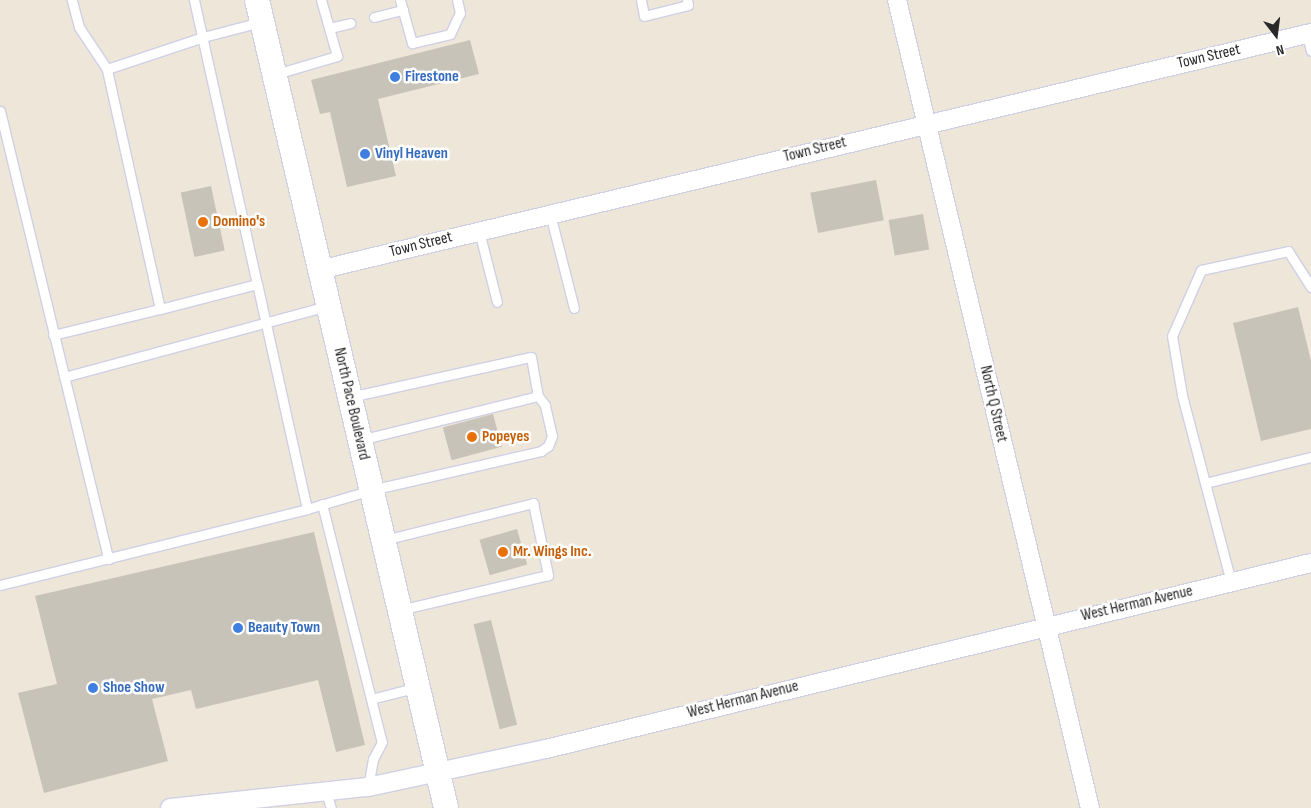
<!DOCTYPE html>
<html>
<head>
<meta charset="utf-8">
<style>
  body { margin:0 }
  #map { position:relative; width:1311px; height:808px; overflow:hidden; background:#ede6d9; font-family:"Sofia Sans Condensed",sans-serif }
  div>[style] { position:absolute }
  .building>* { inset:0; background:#c8c3b9; transform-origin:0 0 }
  .roads { filter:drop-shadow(1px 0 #ced0e4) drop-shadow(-1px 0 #ced0e4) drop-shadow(0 1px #ced0e4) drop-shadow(0 -1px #ced0e4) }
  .service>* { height:9px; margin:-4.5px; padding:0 4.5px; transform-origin:4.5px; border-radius:4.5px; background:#fff }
  .minor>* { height:18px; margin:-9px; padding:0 9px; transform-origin:9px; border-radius:9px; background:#fff }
  .secondary>* { height:24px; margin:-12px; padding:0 12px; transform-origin:12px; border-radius:12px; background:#fff }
  .dots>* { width:14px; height:14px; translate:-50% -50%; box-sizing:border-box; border:2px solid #fff; border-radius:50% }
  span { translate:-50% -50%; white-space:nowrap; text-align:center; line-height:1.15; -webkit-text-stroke:5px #fff; paint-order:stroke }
  .street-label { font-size:16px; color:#292929 }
  .shop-label { font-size:16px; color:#366cbe; font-weight:700 }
  .left { translate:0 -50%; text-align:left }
  .food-label { font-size:16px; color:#c56008; font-weight:700 }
  .north { position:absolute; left:1251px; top:10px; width:50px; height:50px; -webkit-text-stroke:4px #fff; paint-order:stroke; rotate:165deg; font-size:14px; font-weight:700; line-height:20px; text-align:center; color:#292929 }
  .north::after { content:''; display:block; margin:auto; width:18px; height:22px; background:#292929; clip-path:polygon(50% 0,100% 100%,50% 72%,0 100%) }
</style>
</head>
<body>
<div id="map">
  <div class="building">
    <div style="clip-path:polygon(470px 40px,479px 74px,378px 99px,396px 176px,347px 187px,330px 112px,320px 114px,311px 80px)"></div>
    <div style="left:876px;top:180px;width:41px;height:67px;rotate:79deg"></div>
    <div style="left:211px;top:186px;width:66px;height:31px;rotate:78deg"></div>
    <div style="left:923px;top:214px;width:36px;height:35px;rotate:80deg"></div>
    <div style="clip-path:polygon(1298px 307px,1311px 361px,1311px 429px,1261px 441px,1233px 323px)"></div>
    <div style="left:493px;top:414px;width:34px;height:52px;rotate:75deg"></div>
    <div style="left:517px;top:529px;width:37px;height:39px;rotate:74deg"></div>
    <div style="clip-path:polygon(314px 532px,365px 745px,336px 752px,318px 680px,196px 709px,191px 690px,152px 699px,168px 761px,44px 793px,18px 693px,57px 684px,35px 596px)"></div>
    <div style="left:491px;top:620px;width:108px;height:18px;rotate:76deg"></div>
  </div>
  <div class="roads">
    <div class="service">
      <div style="left:194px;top:0;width:291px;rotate:77.5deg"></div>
      <div style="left:400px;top:0;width:45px;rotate:74.4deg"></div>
      <div style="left:412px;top:43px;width:39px;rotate:-13deg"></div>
      <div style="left:450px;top:34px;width:23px;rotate:-65deg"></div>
      <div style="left:460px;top:13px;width:13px;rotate:-103deg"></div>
      <div style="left:641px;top:0;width:16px;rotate:79deg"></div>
      <div style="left:644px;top:16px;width:45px;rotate:-14deg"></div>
      <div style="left:688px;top:5px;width:5px;rotate:-101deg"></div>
      <div style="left:374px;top:17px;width:30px;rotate:-14deg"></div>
      <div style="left:329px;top:28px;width:22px;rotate:-13deg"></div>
      <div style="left:1307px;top:34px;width:17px;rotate:77deg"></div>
      <div style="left:107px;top:69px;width:101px;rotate:-18.4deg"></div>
      <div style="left:203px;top:37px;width:60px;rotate:-14.5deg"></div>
      <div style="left:276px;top:74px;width:64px;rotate:-16.4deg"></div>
      <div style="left:337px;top:56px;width:58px;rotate:-105.9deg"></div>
      <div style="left:0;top:111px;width:461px;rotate:76.4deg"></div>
      <div style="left:550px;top:214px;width:97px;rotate:75.7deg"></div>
      <div style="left:479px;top:231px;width:73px;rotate:75.8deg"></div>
      <div style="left:53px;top:335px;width:110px;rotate:-13.7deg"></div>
      <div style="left:64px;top:377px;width:272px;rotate:-15.1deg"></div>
      <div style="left:350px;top:397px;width:185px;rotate:-12.5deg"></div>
      <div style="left:531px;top:357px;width:40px;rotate:80deg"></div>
      <div style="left:1205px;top:483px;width:109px;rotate:-13.8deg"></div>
      <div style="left:322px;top:504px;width:245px;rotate:75.9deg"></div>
      <div style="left:382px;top:742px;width:19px;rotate:118deg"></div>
      <div style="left:373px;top:759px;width:28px;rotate:100deg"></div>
      <div style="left:307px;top:509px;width:67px;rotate:-16.5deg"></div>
      <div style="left:371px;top:490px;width:174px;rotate:-12.9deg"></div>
      <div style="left:541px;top:451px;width:9px;rotate:-36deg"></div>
      <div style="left:548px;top:446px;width:11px;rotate:-68deg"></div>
      <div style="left:552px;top:436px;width:32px;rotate:-103deg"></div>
      <div style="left:545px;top:405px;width:11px;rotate:-128deg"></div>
      <div style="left:538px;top:396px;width:183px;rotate:166.1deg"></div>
      <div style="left:384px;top:540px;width:154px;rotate:-13.9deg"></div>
      <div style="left:533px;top:503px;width:74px;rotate:78.2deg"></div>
      <div style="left:548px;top:575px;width:152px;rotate:166.7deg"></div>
      <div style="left:1231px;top:582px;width:193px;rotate:-104.7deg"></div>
      <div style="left:1182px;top:395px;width:60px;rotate:-99.6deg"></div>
      <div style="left:1172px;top:336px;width:72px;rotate:-66.3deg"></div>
      <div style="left:1201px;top:270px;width:89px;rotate:-12.3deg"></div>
      <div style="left:1288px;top:251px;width:43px;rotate:57.4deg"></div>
      <div style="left:0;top:585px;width:316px;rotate:-13.9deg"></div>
      <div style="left:307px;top:509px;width:230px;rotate:-102.5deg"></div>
      <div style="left:257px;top:284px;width:100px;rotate:165.5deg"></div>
      <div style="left:160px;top:309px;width:246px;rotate:-102.5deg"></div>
      <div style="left:107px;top:69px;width:50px;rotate:-123.7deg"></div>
      <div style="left:79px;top:27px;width:28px;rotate:-105deg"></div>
      <div style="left:371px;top:699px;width:49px;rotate:-14.3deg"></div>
      <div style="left:326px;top:792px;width:17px;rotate:73deg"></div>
    </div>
    <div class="minor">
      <div style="left:897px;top:0;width:831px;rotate:76.57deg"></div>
      <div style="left:319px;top:270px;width:1020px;rotate:-13.44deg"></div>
      <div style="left:170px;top:808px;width:199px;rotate:-6.1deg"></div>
      <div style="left:368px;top:787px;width:182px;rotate:-12.1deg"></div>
      <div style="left:546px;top:749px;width:787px;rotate:-13.67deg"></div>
    </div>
    <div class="secondary">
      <div style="left:257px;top:0;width:830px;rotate:76.83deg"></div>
    </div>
  </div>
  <div class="dots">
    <div style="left:395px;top:77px;background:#3f7fe0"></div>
    <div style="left:365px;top:154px;background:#3f7fe0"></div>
    <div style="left:203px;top:222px;background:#e8710a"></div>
    <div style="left:472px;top:437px;background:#e8710a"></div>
    <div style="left:503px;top:552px;background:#e8710a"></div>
    <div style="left:238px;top:628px;background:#3f7fe0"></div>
    <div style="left:93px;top:688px;background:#3f7fe0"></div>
  </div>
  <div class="street-label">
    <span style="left:1209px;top:57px;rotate:-13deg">Town Street</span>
    <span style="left:815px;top:150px;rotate:-14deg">Town Street</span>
    <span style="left:421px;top:245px;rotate:-14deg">Town Street</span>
    <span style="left:351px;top:404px;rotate:77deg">North Pace Boulevard</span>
    <span style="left:993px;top:404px;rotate:77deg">North Q Street</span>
    <span style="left:1137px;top:604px;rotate:-13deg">West Herman Avenue</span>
    <span style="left:743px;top:700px;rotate:-14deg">West Herman Avenue</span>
  </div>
  <div class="shop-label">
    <span class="left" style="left:405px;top:77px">Firestone</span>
    <span class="left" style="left:375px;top:154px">Vinyl Heaven</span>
    <span class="left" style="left:248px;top:628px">Beauty Town</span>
    <span class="left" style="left:103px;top:688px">Shoe Show</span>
  </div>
  <div class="food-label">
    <span class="left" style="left:213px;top:222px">Domino's</span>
    <span class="left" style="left:482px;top:437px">Popeyes</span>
    <span class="left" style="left:513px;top:552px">Mr. Wings Inc.</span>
  </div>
  <div class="north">N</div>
</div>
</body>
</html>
